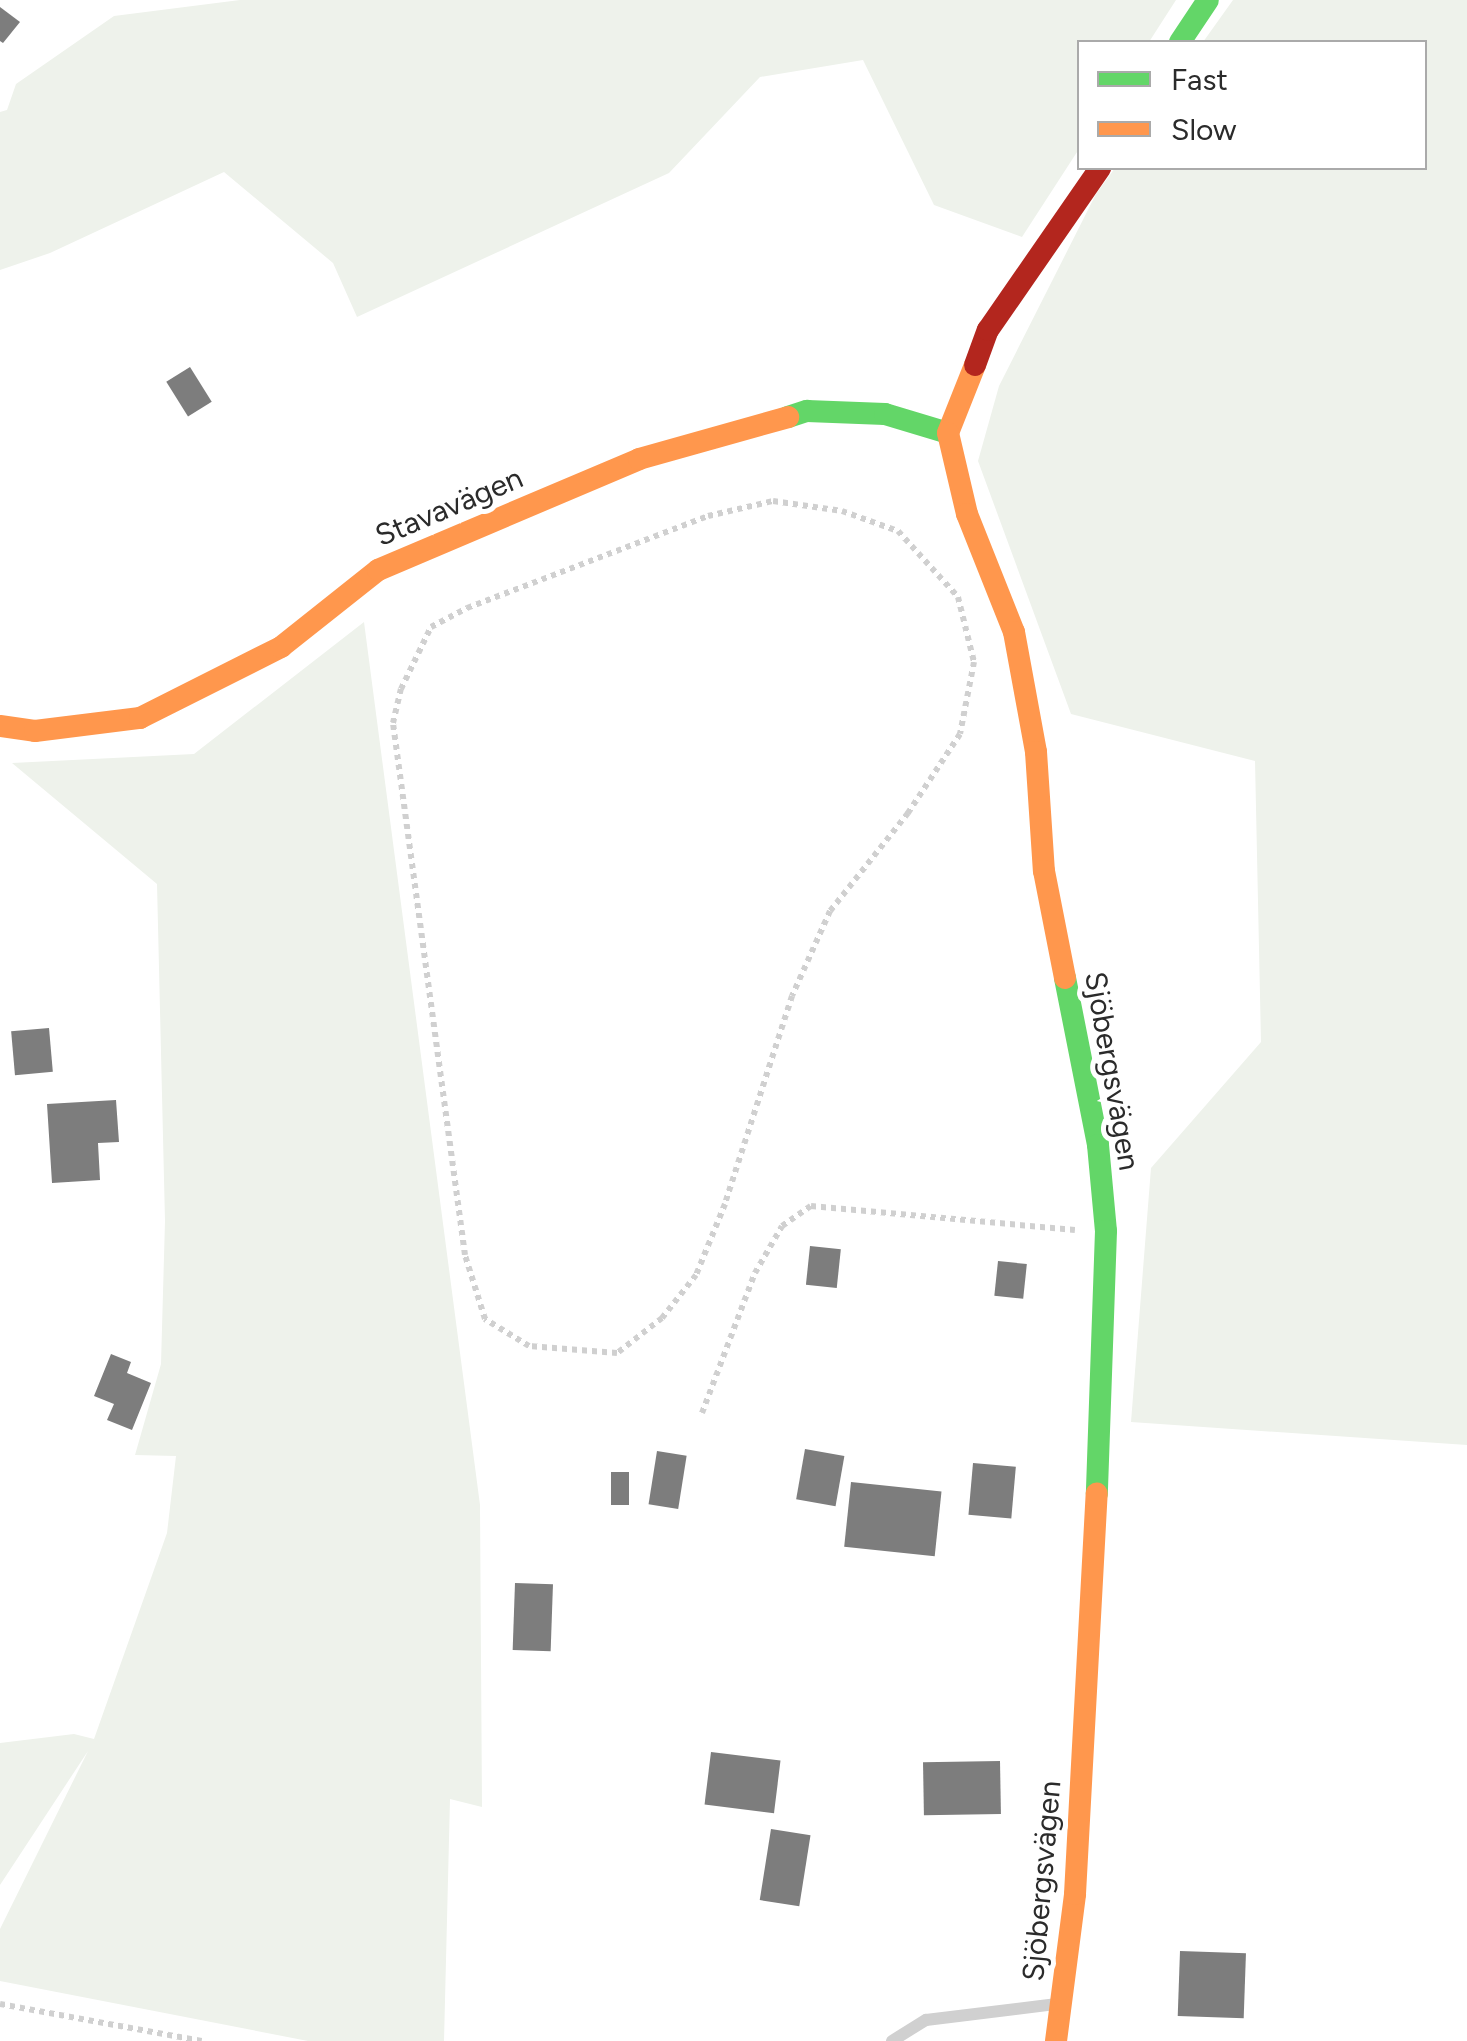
<!DOCTYPE html>
<html>
<head>
<meta charset="utf-8">
<style>
  body { margin:0 }
  #map { position:relative; width:1467px; height:2041px; overflow:hidden; background:#fff; font-family:Figtree,sans-serif }
  div>[style] { position:absolute }
  .green>* { inset:0; background:#eef2eb }
  .building>* { inset:0; background:#7d7d7d; transform-origin:0 0 }
  .path>* { height:6px; margin-top:-3px; transform-origin:0; background:repeating-linear-gradient(90deg,#d0d0d0 0 5px,transparent 0 10px) }
  .lane>* { height:12px; margin:-6px; padding:0 6px; transform-origin:6px; border-radius:6px; background:#d0d0d0 }
  .fast>* { height:22px; margin:-11px; padding:0 11px; transform-origin:11px; border-radius:11px; background:#63d668 }
  .slow>* { height:22px; margin:-11px; padding:0 11px; transform-origin:11px; border-radius:11px; background:#ff974d }
  .jam>* { height:22px; margin:-11px; padding:0 11px; transform-origin:11px; border-radius:11px; background:#b3261e }
  span { translate:-50% -50%; white-space:nowrap; text-align:center; line-height:1.15; -webkit-text-stroke:10px #fff; paint-order:stroke }
  .street-label { font-size:30px; color:#2b2b2b }
  .legend { position:absolute; left:1077px; top:40px; width:350px; height:130px; box-sizing:border-box; background:#fff; border:2px solid #aaa; margin:0; padding:12px 18px; list-style:none; font-size:30px; color:#2b2b2b }
  .legend li { display:flex; align-items:center; gap:20px; height:50px }
  .legend b { width:50px; border:2px solid #aaa }
</style>
</head>
<body>
<div id="map">
  <div class="green">
    <div style="clip-path:polygon(240px 0,1176px 0,1149px 42px,1080px 42px,1079px 149px,1022px 237px,934px 205px,863px 60px,760px 77px,669px 173px,357px 317px,333px 263px,224px 172px,50px 253px,0 270px,0 112px,7px 110px,16px 84px,114px 16px)"></div>
    <div style="clip-path:polygon(1233px 0,1467px 0,1467px 1445px,1131px 1422px,1151px 1168px,1261px 1042px,1255px 761px,1071px 714px,978px 461px,999px 386px,1096px 194px,1115px 168px,1424px 168px,1424px 42px,1203px 42px)"></div>
    <div style="clip-path:polygon(364px 622px,480px 1505px,482px 1807px,450px 1799px,444px 2041px,308px 2041px,0 1981px,0 1929px,88px 1751px,0 1885px,0 1743px,74px 1734px,94px 1739px,167px 1533px,176px 1456px,135px 1455px,161px 1364px,165px 1221px,157px 884px,12px 763px,194px 754px)"></div>
  </div>
  <div class="building">
    <div style="clip-path:polygon(0 7px,20px 22px,3px 43px,0 41px)"></div>
    <div style="left:190px;top:367px;width:41px;height:28px;rotate:58deg"></div>
    <div style="left:49px;top:1028px;width:44px;height:38px;rotate:85deg"></div>
    <div style="clip-path:polygon(116px 1100px,119px 1142px,98px 1143px,100px 1180px,52px 1183px,47px 1104px)"></div>
    <div style="left:810px;top:1246px;width:31px;height:39px;rotate:6deg"></div>
    <div style="left:998px;top:1261px;width:29px;height:35px;rotate:6deg"></div>
    <div style="clip-path:polygon(111px 1354px,131px 1362px,127px 1373px,151px 1383px,132px 1430px,107px 1420px,114px 1404px,94px 1396px)"></div>
    <div style="left:805px;top:1449px;width:40px;height:51px;rotate:10deg"></div>
    <div style="left:657px;top:1451px;width:30px;height:54px;rotate:9deg"></div>
    <div style="left:973px;top:1463px;width:43px;height:52px;rotate:5deg"></div>
    <div style="left:611px;top:1472px;width:18px;height:33px"></div>
    <div style="left:851px;top:1482px;width:91px;height:65px;rotate:6deg"></div>
    <div style="left:515px;top:1583px;width:38px;height:67px;rotate:2deg"></div>
    <div style="left:711px;top:1752px;width:70px;height:53px;rotate:7deg"></div>
    <div style="left:1000px;top:1761px;width:53px;height:77px;rotate:89deg"></div>
    <div style="left:771px;top:1829px;width:40px;height:72px;rotate:9deg"></div>
    <div style="left:1180px;top:1951px;width:66px;height:65px;rotate:2deg"></div>
  </div>
  <div class="path">
    <div style="left:773px;top:501px;width:70px;rotate:8.2deg"></div>
    <div style="left:842px;top:511px;width:59px;rotate:19.7deg"></div>
    <div style="left:898px;top:531px;width:89px;rotate:47.7deg"></div>
    <div style="left:958px;top:597px;width:67px;rotate:76.2deg"></div>
    <div style="left:974px;top:662px;width:73px;rotate:101deg"></div>
    <div style="left:960px;top:734px;width:95px;rotate:123.4deg"></div>
    <div style="left:908px;top:813px;width:125px;rotate:128.5deg"></div>
    <div style="left:830px;top:911px;width:93px;rotate:114.1deg"></div>
    <div style="left:792px;top:996px;width:219px;rotate:107.9deg"></div>
    <div style="left:725px;top:1204px;width:77px;rotate:112.2deg"></div>
    <div style="left:696px;top:1275px;width:55px;rotate:128.3deg"></div>
    <div style="left:662px;top:1318px;width:57px;rotate:142.1deg"></div>
    <div style="left:617px;top:1353px;width:88px;rotate:-175.5deg"></div>
    <div style="left:529px;top:1346px;width:52px;rotate:-148.5deg"></div>
    <div style="left:485px;top:1319px;width:67px;rotate:-107.4deg"></div>
    <div style="left:465px;top:1255px;width:537px;rotate:-97.71deg"></div>
    <div style="left:393px;top:723px;width:35px;rotate:-77deg"></div>
    <div style="left:401px;top:689px;width:69px;rotate:-64.2deg"></div>
    <div style="left:431px;top:627px;width:41px;rotate:-27.8deg"></div>
    <div style="left:467px;top:608px;width:258px;rotate:-20.9deg"></div>
    <div style="left:708px;top:516px;width:67px;rotate:-13deg"></div>
    <div style="left:702px;top:1413px;width:150px;rotate:-69.3deg"></div>
    <div style="left:755px;top:1273px;width:54px;rotate:-60.1deg"></div>
    <div style="left:782px;top:1226px;width:35px;rotate:-35deg"></div>
    <div style="left:811px;top:1206px;width:265px;rotate:5.2deg"></div>
    <div style="left:0;top:2004px;width:205px;rotate:10.4deg"></div>
  </div>
  <div class="lane">
    <div style="left:892px;top:2041px;width:40px;rotate:-32deg"></div>
    <div style="left:926px;top:2020px;width:132px;rotate:-7deg"></div>
  </div>
  <div class="fast">
    <div style="left:1180px;top:42px;width:50px;rotate:-56.3deg"></div>
    <div style="left:788px;top:417px;width:20px;rotate:-18deg"></div>
    <div style="left:807px;top:411px;width:78px;rotate:2.2deg"></div>
    <div style="left:885px;top:414px;width:66px;rotate:16.8deg"></div>
    <div style="left:1065px;top:978px;width:170px;rotate:78.8deg"></div>
    <div style="left:1098px;top:1145px;width:86px;rotate:84.7deg"></div>
    <div style="left:1106px;top:1231px;width:263px;rotate:92deg"></div>
  </div>
  <div class="slow">
    <div style="left:975px;top:365px;width:73px;rotate:111.7deg"></div>
    <div style="left:948px;top:433px;width:83px;rotate:76.8deg"></div>
    <div style="left:967px;top:514px;width:127px;rotate:68.3deg"></div>
    <div style="left:1014px;top:632px;width:122px;rotate:79.6deg"></div>
    <div style="left:1036px;top:752px;width:119px;rotate:86.2deg"></div>
    <div style="left:1044px;top:871px;width:109px;rotate:78.9deg"></div>
    <div style="left:0;top:726px;width:35px;rotate:8deg"></div>
    <div style="left:35px;top:731px;width:106px;rotate:-7.1deg"></div>
    <div style="left:140px;top:718px;width:158px;rotate:-26.7deg"></div>
    <div style="left:281px;top:647px;width:124px;rotate:-38.4deg"></div>
    <div style="left:378px;top:570px;width:284px;rotate:-23deg"></div>
    <div style="left:639px;top:459px;width:155px;rotate:-15.7deg"></div>
    <div style="left:1056px;top:2041px;width:148px;rotate:-82.6deg"></div>
    <div style="left:1075px;top:1894px;width:401px;rotate:-86.9deg"></div>
  </div>
  <div class="jam">
    <div style="left:975px;top:365px;width:37px;rotate:-70deg"></div>
    <div style="left:988px;top:330px;width:197px;rotate:-55.3deg"></div>
  </div>
  <div class="street-label">
    <span style="left:449px;top:507px;rotate:-23deg">Stavavägen</span>
    <span style="left:1112px;top:1071px;rotate:80deg">Sjöbergsvägen</span>
    <span style="left:1042px;top:1881px;rotate:-85deg">Sjöbergsvägen</span>
  </div>
  <ul class="legend">
  <li><b style="height:12px;background:#63d668"></b>Fast</li>
  <li><b style="height:12px;background:#ff974d"></b>Slow</li>
  </ul>
</div>
</body>
</html>
